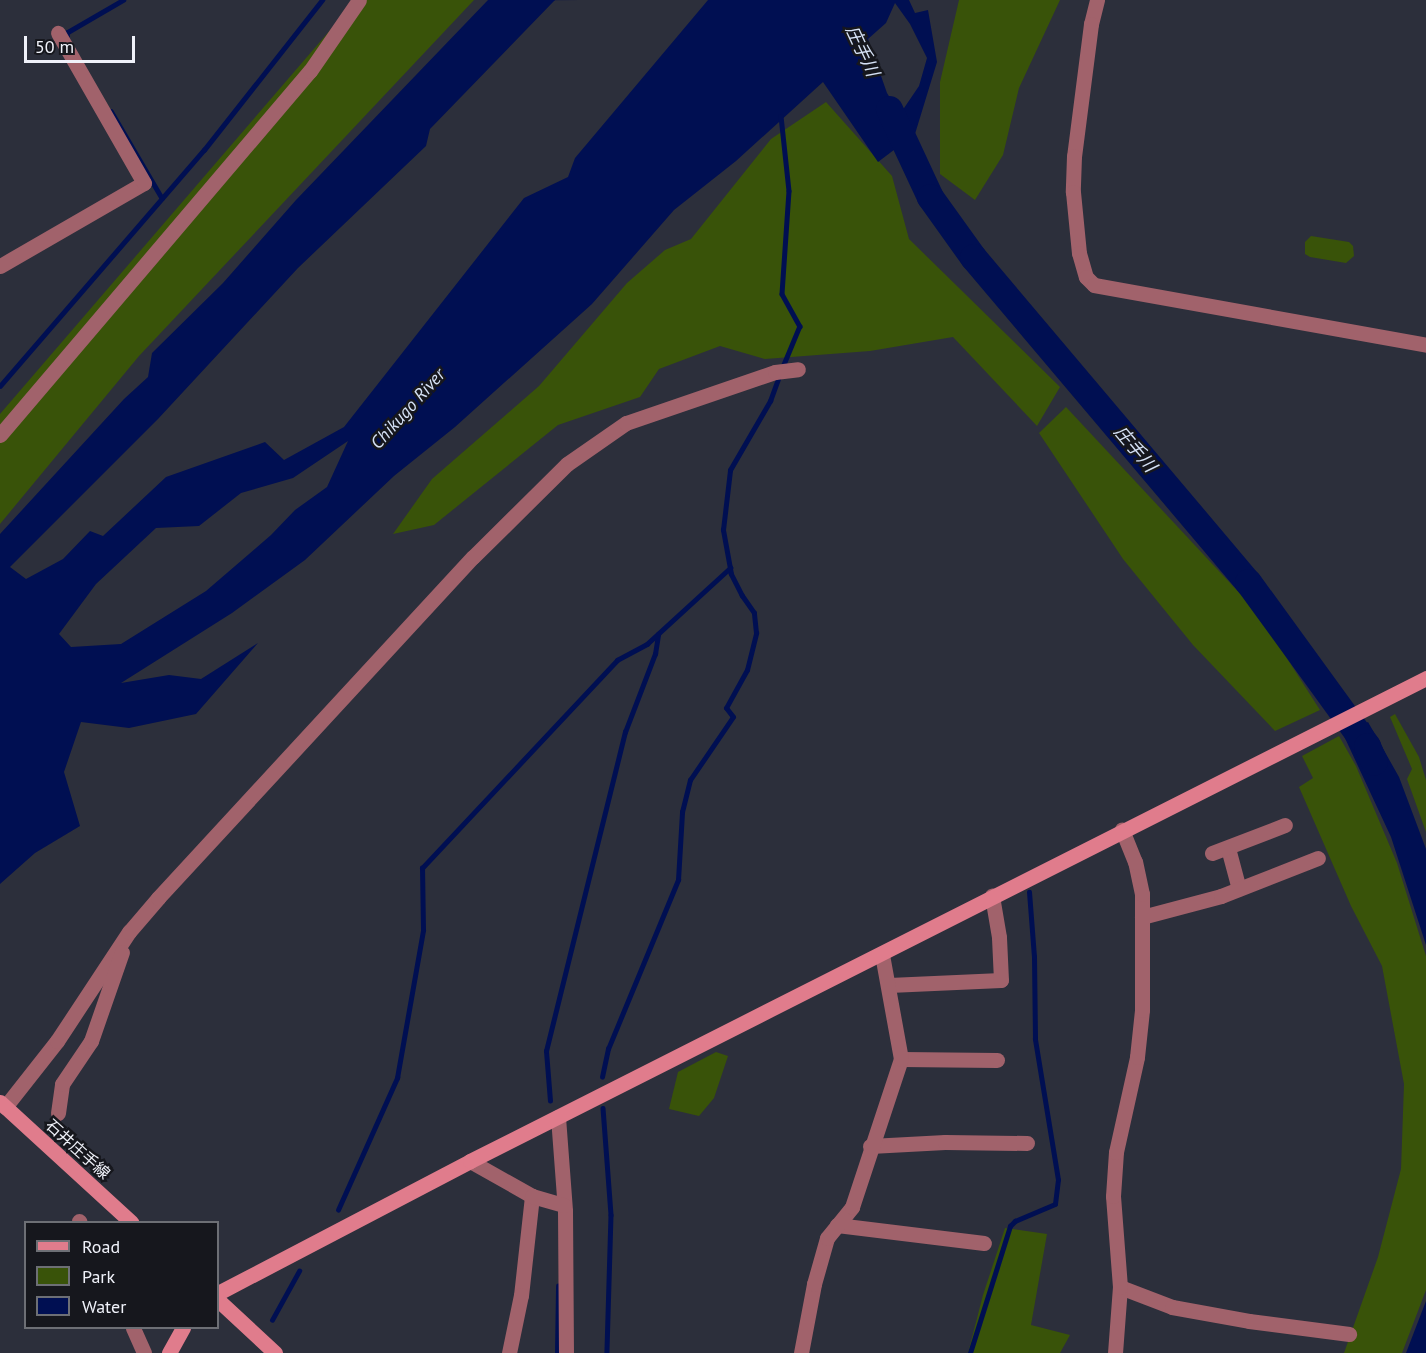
<!DOCTYPE html>
<html>
<head>
<meta charset="utf-8">
<style>
  body { margin:0 }
  #map { position:relative; width:1426px; height:1353px; overflow:hidden; background:#2c2f3b; font-family:"PT Sans","Noto Sans JP",sans-serif }
  div>[style] { position:absolute }
  .green>* { inset:0; background:#395309 }
  .water>* { inset:0; background:#000f52 }
  .stream>* { height:4.5px; margin:-2.25px; padding:0 2.25px; transform-origin:2.25px; border-radius:2.25px; background:#000f52 }
  .river>* { height:27px; margin:-13.5px; padding:0 13.5px; transform-origin:13.5px; border-radius:13.5px; background:#000f52 }
  .street>* { height:15px; margin:-7.5px; padding:0 7.5px; transform-origin:7.5px; border-radius:7.5px; background:#a1626b }
  .secondary>* { height:15px; margin:-7.5px; padding:0 7.5px; transform-origin:7.5px; border-radius:7.5px; background:#e07c8c }
  span { translate:-50% -50%; white-space:nowrap; text-align:center; line-height:1.15; -webkit-text-stroke:5px #16171d; paint-order:stroke }
  .street-label { font-size:16px; color:#f0f2fa }
  .water-label { font-size:18px; color:#d6e2f6; font-style:italic }
  .legend { position:absolute; left:24px; top:1221px; width:195px; height:108px; box-sizing:border-box; background:#16171d; border:2px solid #6d6f75; margin:0; padding:8px 10px; list-style:none; font-size:18px; color:#f0f2fa }
  .legend li { display:flex; align-items:center; gap:12px; height:30px }
  .legend b { width:30px; border:2px solid #6d6f75 }
  .scale { position:absolute; left:24px; top:36px; width:111px; height:27px; box-sizing:border-box; border:3px solid #f0f2fa; border-top:0; padding-left:8px; font-size:18px; line-height:21px; white-space:nowrap; color:#f0f2fa; -webkit-text-stroke:4px #16171d; paint-order:stroke }
</style>
</head>
<body>
<div id="map">
  <div class="green">
    <div style="clip-path:polygon(356px 0,474px 0,139px 356px,0 524px,0 414px)"></div>
    <div style="clip-path:polygon(959px 0,1060px 0,1019px 88px,1003px 155px,975px 200px,940px 174px,940px 82px)"></div>
    <div style="clip-path:polygon(826px 102px,892px 176px,909px 239px,1060px 387px,1037px 426px,953px 337px,870px 351px,765px 359px,720px 346px,659px 369px,640px 397px,558px 425px,434px 525px,393px 534px,432px 479px,539px 386px,627px 283px,665px 250px,691px 239px,771px 139px)"></div>
    <div style="clip-path:polygon(1311px 236px,1349px 242px,1353px 246px,1354px 256px,1346px 263px,1310px 257px,1305px 254px,1305px 242px)"></div>
    <div style="clip-path:polygon(1066px 407px,1258px 613px,1320px 710px,1275px 731px,1193px 645px,1123px 559px,1039px 433px)"></div>
    <div style="clip-path:polygon(1395px 714px,1419px 757px,1426px 780px,1426px 832px,1407px 779px,1412px 769px,1390px 717px)"></div>
    <div style="clip-path:polygon(1339px 736px,1356px 766px,1397px 863px,1426px 956px,1426px 1290px,1402px 1353px,1344px 1353px,1378px 1257px,1401px 1169px,1404px 1084px,1382px 966px,1351px 906px,1299px 787px,1313px 778px,1302px 756px)"></div>
    <div style="clip-path:polygon(716px 1052px,728px 1056px,714px 1098px,699px 1116px,669px 1109px,678px 1072px)"></div>
    <div style="clip-path:polygon(1005px 1228px,1047px 1234px,1031px 1325px,1070px 1335px,1060px 1353px,968px 1353px,983px 1295px)"></div>
  </div>
  <div class="water">
    <div style="clip-path:polygon(evenodd,488px 0,555px 0,430px 129px,426px 146px,298px 268px,158px 419px,10px 567px,26px 579px,63px 559px,90px 531px,103px 536px,166px 477px,265px 442px,284px 460px,344px 427px,524px 198px,568px 177px,575px 158px,708px 0,909px 0,915px 13px,928px 10px,937px 62px,915px 134px,878px 162px,823px 82px,736px 161px,674px 210px,592px 304px,455px 427px,394px 476px,305px 560px,232px 613px,121px 683px,169px 675px,201px 679px,258px 643px,196px 714px,129px 728px,81px 722px,64px 772px,80px 826px,35px 853px,0 884px,0 534px,124px 399px,148px 377px,152px 353px,223px 283px,296px 200px,488px 0,895px 3px,910px 24px,927px 58px,919px 86px,900px 114px,887px 93px,868px 39px,886px 23px,895px 3px,488px 0,348px 441px,327px 487px,295px 510px,271px 535px,206px 591px,121px 644px,71px 647px,59px 634px,96px 584px,156px 528px,199px 526px,241px 493px,293px 478px,348px 441px)"></div>
    <div style="clip-path:polygon(1368px 722px,1399px 777px,1426px 849px,1426px 945px,1391px 837px,1344px 736px)"></div>
    <div style="clip-path:polygon(1426px 1301px,1426px 1353px,1406px 1353px)"></div>
  </div>
  <div class="stream">
    <div style="left:67px;top:36px;width:3px;rotate:-108deg"></div>
    <div style="left:66px;top:33px;width:66px;rotate:-30.1deg"></div>
    <div style="left:111px;top:111px;width:101px;rotate:59.6deg"></div>
    <div style="left:781px;top:116px;width:75px;rotate:83.9deg"></div>
    <div style="left:789px;top:191px;width:103px;rotate:93.9deg"></div>
    <div style="left:782px;top:294px;width:37px;rotate:61deg"></div>
    <div style="left:800px;top:326px;width:44px;rotate:112.5deg"></div>
    <div style="left:0;top:386px;width:312px;rotate:-49.2deg"></div>
    <div style="left:204px;top:150px;width:191px;rotate:-51.8deg"></div>
    <div style="left:602px;top:1077px;width:29px;rotate:-78deg"></div>
    <div style="left:608px;top:1049px;width:183px;rotate:-67.5deg"></div>
    <div style="left:678px;top:880px;width:68px;rotate:-86.6deg"></div>
    <div style="left:682px;top:812px;width:33px;rotate:-76deg"></div>
    <div style="left:690px;top:780px;width:76px;rotate:-55.7deg"></div>
    <div style="left:733px;top:717px;width:11px;rotate:-128deg"></div>
    <div style="left:726px;top:708px;width:43px;rotate:-61.1deg"></div>
    <div style="left:747px;top:670px;width:38px;rotate:-76deg"></div>
    <div style="left:756px;top:633px;width:20px;rotate:-96deg"></div>
    <div style="left:754px;top:613px;width:21px;rotate:-125deg"></div>
    <div style="left:742px;top:596px;width:25px;rotate:-117deg"></div>
    <div style="left:731px;top:574px;width:45px;rotate:-100.3deg"></div>
    <div style="left:723px;top:530px;width:60px;rotate:-83.3deg"></div>
    <div style="left:730px;top:470px;width:80px;rotate:-59.9deg"></div>
    <div style="left:770px;top:401px;width:29px;rotate:-70deg"></div>
    <div style="left:550px;top:1101px;width:50px;rotate:-94.6deg"></div>
    <div style="left:546px;top:1051px;width:329px;rotate:-76.1deg"></div>
    <div style="left:625px;top:732px;width:84px;rotate:-69deg"></div>
    <div style="left:655px;top:654px;width:20px;rotate:-81deg"></div>
    <div style="left:603px;top:1108px;width:107px;rotate:85.7deg"></div>
    <div style="left:611px;top:1215px;width:138px;rotate:91.7deg"></div>
    <div style="left:338px;top:1210px;width:145px;rotate:-65.9deg"></div>
    <div style="left:397px;top:1078px;width:150px;rotate:-80deg"></div>
    <div style="left:423px;top:930px;width:62px;rotate:-90.9deg"></div>
    <div style="left:422px;top:868px;width:285px;rotate:-46.8deg"></div>
    <div style="left:617px;top:660px;width:34px;rotate:-28deg"></div>
    <div style="left:647px;top:644px;width:113px;rotate:-42.5deg"></div>
    <div style="left:272px;top:1320px;width:56px;rotate:-61.1deg"></div>
    <div style="left:557px;top:1353px;width:67px;rotate:-89.1deg"></div>
    <div style="left:970px;top:1353px;width:133px;rotate:-72.5deg"></div>
    <div style="left:1010px;top:1226px;width:7px;rotate:-45deg"></div>
    <div style="left:1015px;top:1221px;width:43px;rotate:-23deg"></div>
    <div style="left:1055px;top:1204px;width:24px;rotate:-83deg"></div>
    <div style="left:1058px;top:1180px;width:143px;rotate:-99.3deg"></div>
    <div style="left:1035px;top:1039px;width:82px;rotate:-90.7deg"></div>
    <div style="left:1034px;top:957px;width:65px;rotate:-94.4deg"></div>
  </div>
  <div class="river">
    <div style="left:889px;top:109px;width:97px;rotate:65deg"></div>
    <div style="left:930px;top:197px;width:74px;rotate:54.4deg"></div>
    <div style="left:973px;top:257px;width:426px;rotate:49.8deg"></div>
    <div style="left:1248px;top:582px;width:203px;rotate:54deg"></div>
    <div style="left:1367px;top:746px;width:17px;rotate:66deg"></div>
  </div>
  <div class="street">
    <div style="left:1097px;top:0;width:25px;rotate:104deg"></div>
    <div style="left:1091px;top:24px;width:133px;rotate:97.3deg"></div>
    <div style="left:1074px;top:156px;width:36px;rotate:92deg"></div>
    <div style="left:1073px;top:192px;width:61px;rotate:84.4deg"></div>
    <div style="left:1079px;top:253px;width:25px;rotate:74deg"></div>
    <div style="left:1086px;top:277px;width:11px;rotate:45deg"></div>
    <div style="left:1094px;top:285px;width:337px;rotate:10.2deg"></div>
    <div style="left:0;top:266px;width:166px;rotate:-30deg"></div>
    <div style="left:144px;top:183px;width:173px;rotate:-119.8deg"></div>
    <div style="left:0;top:435px;width:478px;rotate:-49.6deg"></div>
    <div style="left:310px;top:71px;width:86px;rotate:-55.4deg"></div>
    <div style="left:1228px;top:848px;width:42px;rotate:75deg"></div>
    <div style="left:1212px;top:853px;width:78px;rotate:-21deg"></div>
    <div style="left:1142px;top:917px;width:82px;rotate:-14.9deg"></div>
    <div style="left:1221px;top:896px;width:104px;rotate:-21.4deg"></div>
    <div style="left:889px;top:985px;width:112px;rotate:-2.6deg"></div>
    <div style="left:1001px;top:980px;width:43px;rotate:-92.7deg"></div>
    <div style="left:999px;top:937px;width:42px;rotate:-99.7deg"></div>
    <div style="left:901px;top:1059px;width:96px;rotate:0.6deg"></div>
    <div style="left:5px;top:1107px;width:84px;rotate:-51.8deg"></div>
    <div style="left:57px;top:1041px;width:131px;rotate:-56.6deg"></div>
    <div style="left:129px;top:932px;width:45px;rotate:-49.5deg"></div>
    <div style="left:158px;top:898px;width:464px;rotate:-47.3deg"></div>
    <div style="left:473px;top:557px;width:132px;rotate:-44.7deg"></div>
    <div style="left:567px;top:464px;width:72px;rotate:-34.8deg"></div>
    <div style="left:626px;top:423px;width:157px;rotate:-18.9deg"></div>
    <div style="left:775px;top:372px;width:23px;rotate:-7deg"></div>
    <div style="left:58px;top:1113px;width:29px;rotate:-82deg"></div>
    <div style="left:62px;top:1084px;width:52px;rotate:-56deg"></div>
    <div style="left:91px;top:1041px;width:94px;rotate:-70.8deg"></div>
    <div style="left:558px;top:1117px;width:94px;rotate:85.7deg"></div>
    <div style="left:565px;top:1211px;width:142px;rotate:89.6deg"></div>
    <div style="left:870px;top:1146px;width:75px;rotate:-3.1deg"></div>
    <div style="left:945px;top:1142px;width:82px;rotate:0.7deg"></div>
    <div style="left:470px;top:1161px;width:71px;rotate:29.4deg"></div>
    <div style="left:532px;top:1196px;width:100px;rotate:96.3deg"></div>
    <div style="left:521px;top:1295px;width:59px;rotate:101.7deg"></div>
    <div style="left:532px;top:1196px;width:33px;rotate:16deg"></div>
    <div style="left:79px;top:1221px;width:1px;rotate:45deg"></div>
    <div style="left:837px;top:1225px;width:148px;rotate:7deg"></div>
    <div style="left:1120px;top:1287px;width:56px;rotate:21deg"></div>
    <div style="left:1172px;top:1307px;width:78px;rotate:10.3deg"></div>
    <div style="left:1249px;top:1321px;width:101px;rotate:7.4deg"></div>
    <div style="left:133px;top:1328px;width:27px;rotate:66deg"></div>
    <div style="left:801px;top:1353px;width:70px;rotate:-79.3deg"></div>
    <div style="left:814px;top:1284px;width:48px;rotate:-74.2deg"></div>
    <div style="left:827px;top:1238px;width:40px;rotate:-51deg"></div>
    <div style="left:852px;top:1207px;width:156px;rotate:-71.7deg"></div>
    <div style="left:901px;top:1059px;width:107px;rotate:-100.3deg"></div>
    <div style="left:1115px;top:1353px;width:66px;rotate:-85.7deg"></div>
    <div style="left:1120px;top:1287px;width:91px;rotate:-94.4deg"></div>
    <div style="left:1113px;top:1196px;width:44px;rotate:-86.1deg"></div>
    <div style="left:1116px;top:1152px;width:97px;rotate:-77.5deg"></div>
    <div style="left:1137px;top:1057px;width:47px;rotate:-83.9deg"></div>
    <div style="left:1142px;top:1010px;width:116px;rotate:-90deg"></div>
    <div style="left:1142px;top:894px;width:33px;rotate:-102deg"></div>
    <div style="left:1135px;top:862px;width:35px;rotate:-112deg"></div>
  </div>
  <div class="secondary">
    <div style="left:0;top:1102px;width:178px;rotate:42.5deg"></div>
    <div style="left:218px;top:1293px;width:284px;rotate:-27.6deg"></div>
    <div style="left:470px;top:1161px;width:1071px;rotate:-26.8deg"></div>
    <div style="left:218px;top:1300px;width:78px;rotate:42.9deg"></div>
    <div style="left:169px;top:1353px;width:29px;rotate:-61deg"></div>
  </div>
  <div class="street-label">
    <span style="left:78px;top:1149px;rotate:42deg">石井庄手線</span>
  </div>
  <div class="water-label">
    <span style="left:862px;top:51px;rotate:65deg">庄手川</span>
    <span style="left:408px;top:409px;rotate:-48deg">Chikugo River</span>
    <span style="left:1135px;top:449px;rotate:50deg">庄手川</span>
  </div>
  <ul class="legend">
  <li><b style="height:8px;background:#e07c8c"></b>Road</li>
  <li><b style="height:16px;background:#395309"></b>Park</li>
  <li><b style="height:16px;background:#000f52"></b>Water</li>
  </ul>
  <div class="scale">50 m</div>
</div>
</body>
</html>
